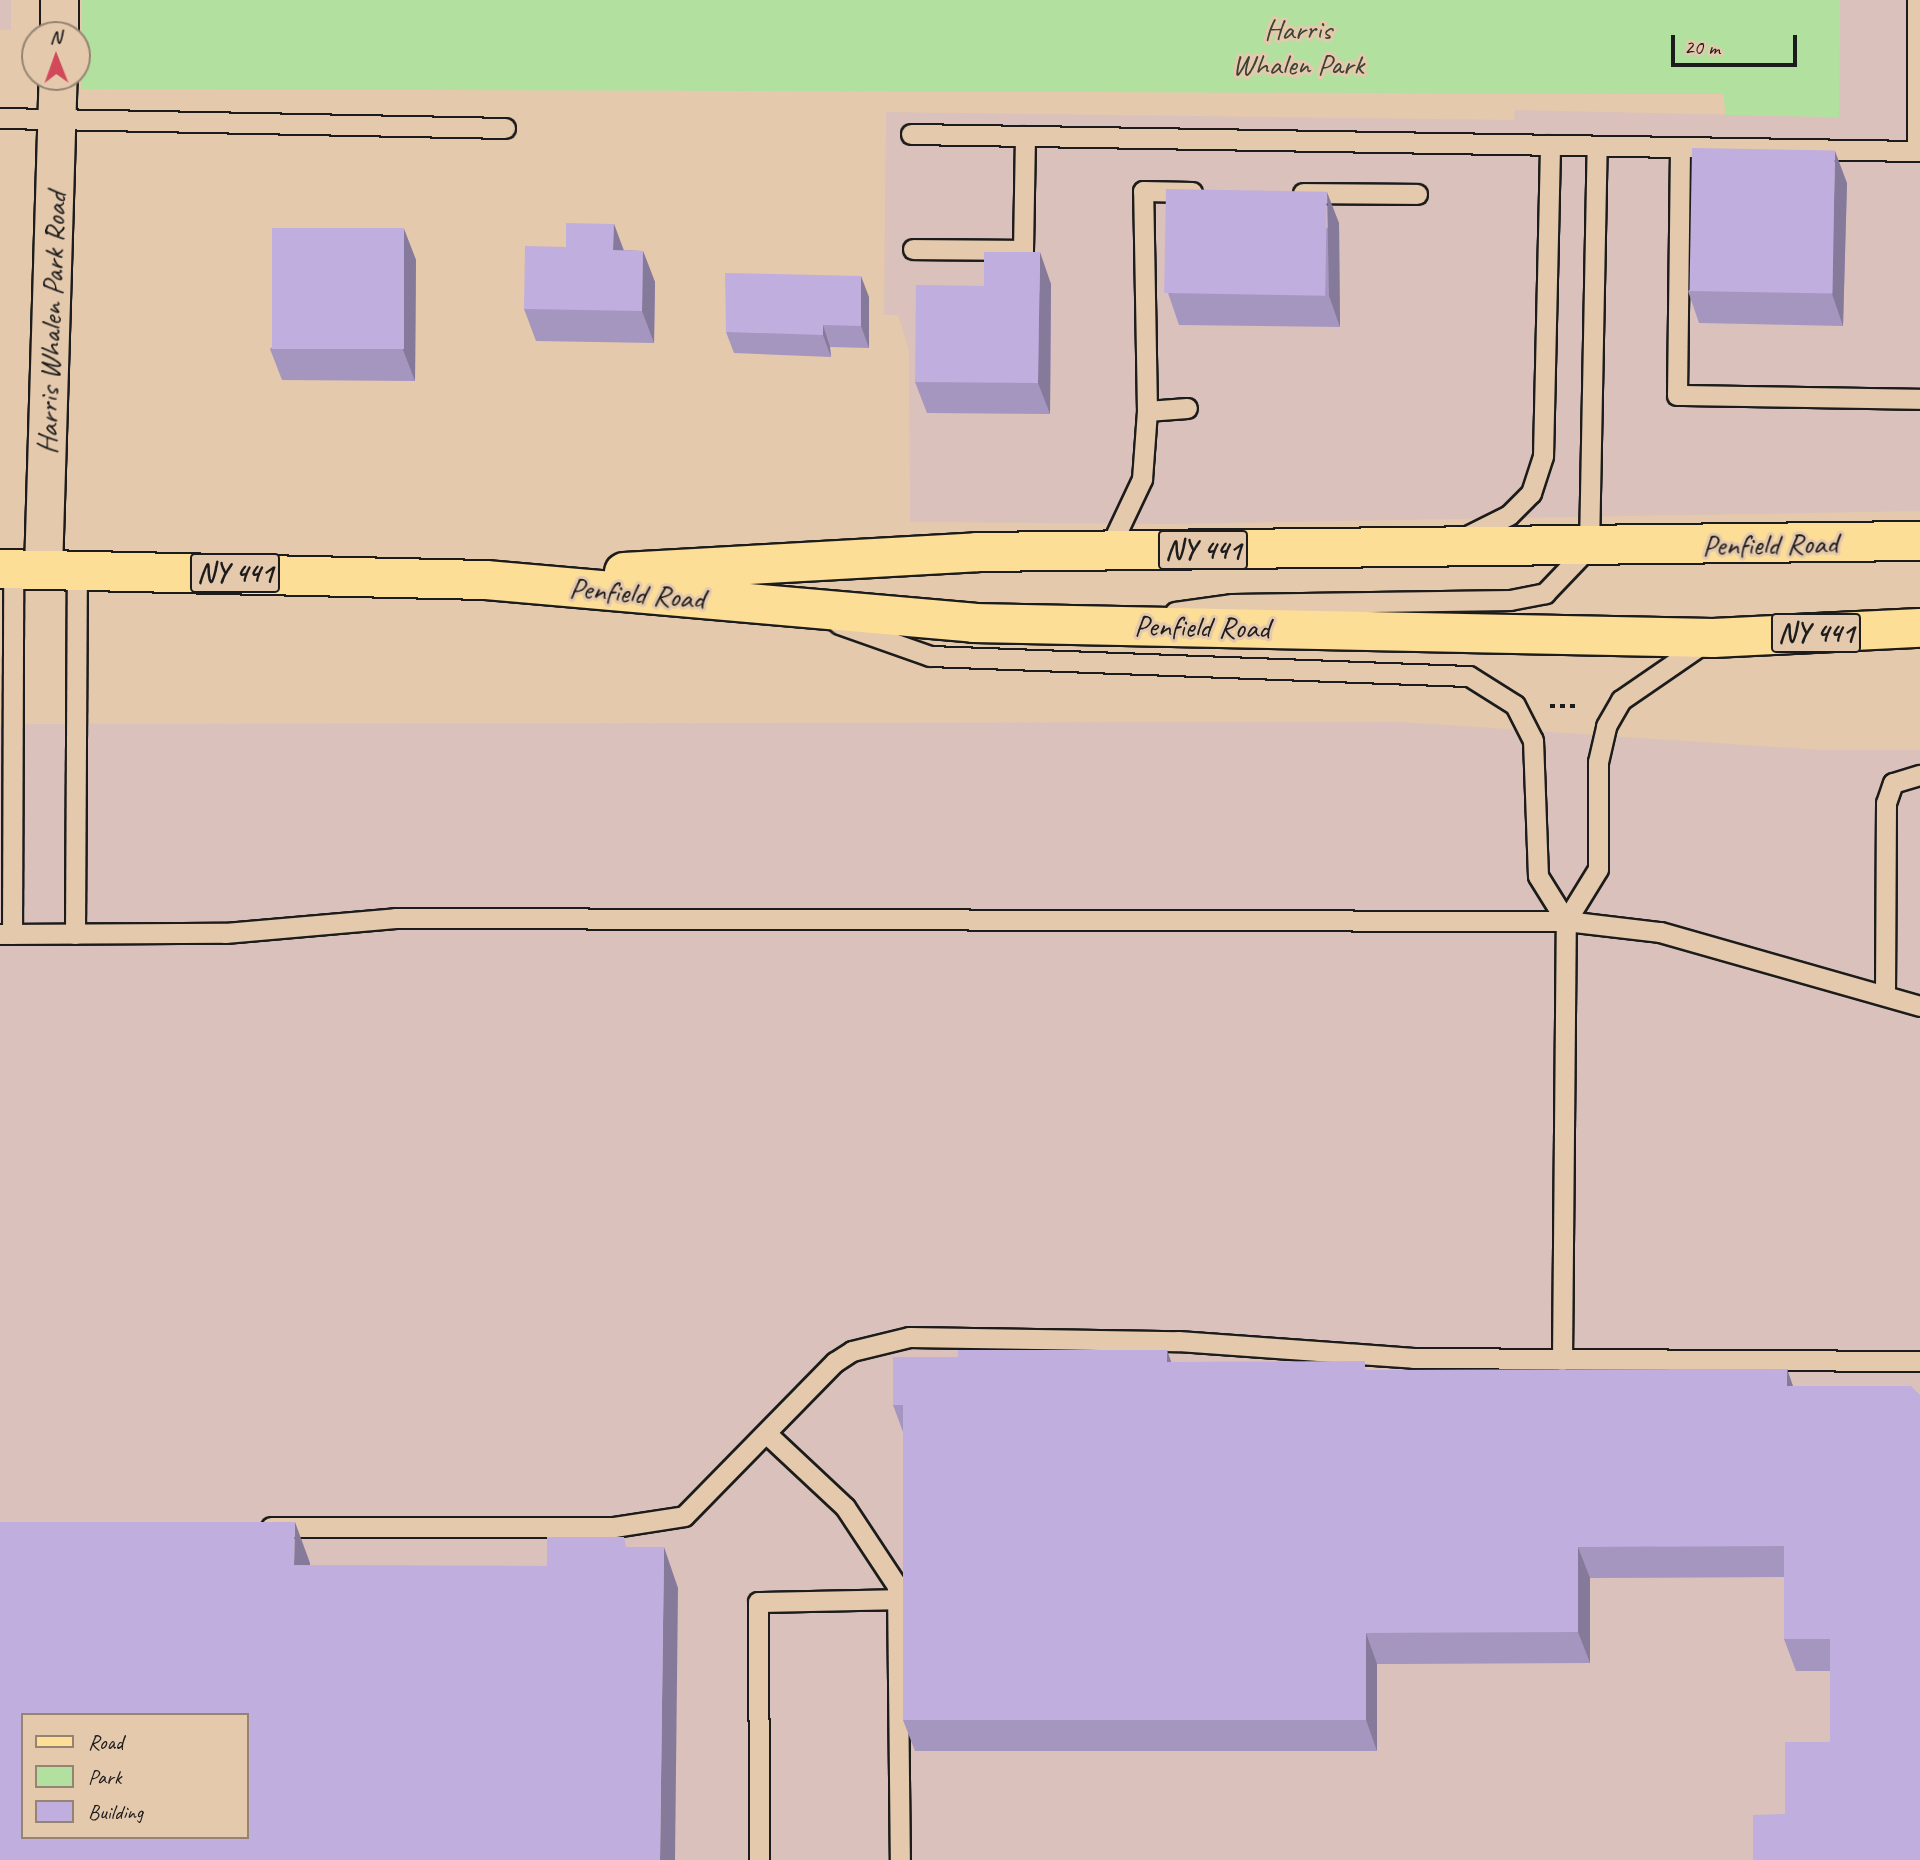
<!DOCTYPE html>
<html>
<head>
<meta charset="utf-8">
<style>
  body { margin:0 }
  #map { position:relative; width:1920px; height:1860px; overflow:hidden; background:#e5c9ac; font-family:Caveat,sans-serif }
  div>[style] { position:absolute }
  .built>* { inset:0; background:#dac1bb; transform-origin:0 0 }
  .green>* { inset:0; background:#b1e09f }
  .path>* { height:4.5px; margin-top:-2.25px; transform-origin:0; background:repeating-linear-gradient(90deg,#1c1c1c 0 5px,transparent 0 10px) }
  .roads { filter:drop-shadow(2px 0 #1c1c1c) drop-shadow(-2px 0 #1c1c1c) drop-shadow(0 2px #1c1c1c) drop-shadow(0 -2px #1c1c1c) }
  .service>* { height:19px; margin:-9.5px; padding:0 9.5px; transform-origin:9.5px; border-radius:9.5px; background:#e5c9ac }
  .minor>* { height:37px; margin:-18.5px; padding:0 18.5px; transform-origin:18.5px; border-radius:18.5px; background:#e5c9ac }
  .primary>* { height:38px; margin:-19px; padding:0 19px; transform-origin:19px; border-radius:19px; background:#fdde96 }
  .wall>* { inset:0; background:#a596bf }
  .shaded-wall>* { inset:0; background:#867a9b }
  .building>* { inset:0; background:#c0aede; transform-origin:0 0 }
  span { translate:-50% -50%; white-space:nowrap; text-align:center; line-height:1.15; -webkit-text-stroke:6px #e5c9ac; paint-order:stroke }
  .shield-label span { padding:2px 5px; background:#e5c9ac; border:2px solid; border-radius:5px; -webkit-text-stroke-width:0 }
  .shield-label { font-size:28px; color:#1c1c1c; font-weight:700 }
  .park-label { font-size:30px; color:#3a4336 }
  .street-label { font-size:30px; color:#1c1c1c }
  .legend { position:absolute; left:21px; top:1713px; width:228px; height:126px; box-sizing:border-box; background:#e5c9ac; border:2px solid #958472; margin:0; padding:9px 12px; list-style:none; font-size:21px; color:#1c1c1c }
  .legend li { display:flex; align-items:center; gap:14px; height:35px }
  .legend b { width:35px; border:2px solid #958472 }
  .north { position:absolute; left:21px; top:21px; width:70px; height:70px; box-sizing:border-box; background:#e5c9ac; border:2px solid #958472; border-radius:50%; rotate:359deg; font-size:19px; font-weight:700; line-height:28px; text-align:center; color:#1c1c1c }
  .north::after { content:''; display:block; margin:auto; width:24px; height:32px; background:#d1495b; clip-path:polygon(50% 0,100% 100%,50% 72%,0 100%) }
  .scale { position:absolute; left:1671px; top:35px; width:126px; height:32px; box-sizing:border-box; border:4px solid #1c1c1c; border-top:0; padding-left:9px; font-size:21px; line-height:24px; white-space:nowrap; color:#1c1c1c; -webkit-text-stroke:5px #e5c9ac; paint-order:stroke }
</style>
</head>
<body>
<div id="map">
  <div class="built">
    <div style="left:0;top:0;width:11px;height:30px"></div>
    <div style="clip-path:polygon(1840px 0,1920px 0,1920px 511px,1166px 524px,910px 522px,909px 350px,898px 315px,884px 315px,886px 112px,1514px 120px,1515px 110px,1838px 117px)"></div>
    <div style="clip-path:polygon(evenodd,1401px 722px,1823px 750px,1920px 750px,1920px 1860px,0 1860px,0 724px,1401px 722px,23px 1715px,247px 1715px,247px 1837px,23px 1837px,23px 1715px)"></div>
  </div>
  <div class="green">
    <div style="clip-path:polygon(82px 0,1840px 0,1839px 117px,1726px 115px,1723px 94px,81px 89px)"></div>
  </div>
  <div class="path">
    <div style="left:1550px;top:706px;width:30px"></div>
  </div>
  <div class="roads">
    <div class="service">
      <div style="left:0;top:118px;width:505px;rotate:1.13deg"></div>
      <div style="left:911px;top:134px;width:1009px;rotate:0.97deg"></div>
      <div style="left:1680px;top:149px;width:246px;rotate:90.7deg"></div>
      <div style="left:1677px;top:395px;width:243px;rotate:0.9deg"></div>
      <div style="left:1917px;top:151px;width:151px;rotate:-90deg"></div>
      <div style="left:1303px;top:193px;width:114px;rotate:0.5deg"></div>
      <div style="left:913px;top:249px;width:110px;rotate:0.5deg"></div>
      <div style="left:1023px;top:250px;width:114px;rotate:-89deg"></div>
      <div style="left:1147px;top:411px;width:40px;rotate:-4.3deg"></div>
      <div style="left:1463px;top:538px;width:51px;rotate:-26.6deg"></div>
      <div style="left:1509px;top:515px;width:31px;rotate:-45deg"></div>
      <div style="left:1531px;top:493px;width:39px;rotate:-72deg"></div>
      <div style="left:1543px;top:456px;width:311px;rotate:-88.7deg"></div>
      <div style="left:1108px;top:551px;width:80px;rotate:-64.7deg"></div>
      <div style="left:1142px;top:479px;width:68px;rotate:-85.8deg"></div>
      <div style="left:1147px;top:411px;width:220px;rotate:-91deg"></div>
      <div style="left:1143px;top:191px;width:49px;rotate:1.2deg"></div>
      <div style="left:1175px;top:612px;width:58px;rotate:-8deg"></div>
      <div style="left:1232px;top:604px;width:278px;rotate:-0.8deg"></div>
      <div style="left:1510px;top:600px;width:36px;rotate:-11deg"></div>
      <div style="left:1545px;top:593px;width:64px;rotate:-46.3deg"></div>
      <div style="left:1589px;top:547px;width:400px;rotate:-88.9deg"></div>
      <div style="left:839px;top:624px;width:96px;rotate:19.4deg"></div>
      <div style="left:930px;top:656px;width:539px;rotate:2.13deg"></div>
      <div style="left:1469px;top:676px;width:54px;rotate:32.2deg"></div>
      <div style="left:1515px;top:705px;width:39px;rotate:63deg"></div>
      <div style="left:1533px;top:740px;width:136px;rotate:87.9deg"></div>
      <div style="left:1538px;top:876px;width:53px;rotate:58.1deg"></div>
      <div style="left:0;top:934px;width:225px;rotate:-0.3deg"></div>
      <div style="left:225px;top:933px;width:171px;rotate:-5deg"></div>
      <div style="left:395px;top:918px;width:1171px;rotate:0.15deg"></div>
      <div style="left:1566px;top:921px;width:95px;rotate:6.7deg"></div>
      <div style="left:1660px;top:932px;width:270px;rotate:15.9deg"></div>
      <div style="left:12px;top:934px;width:365px;rotate:-89.8deg"></div>
      <div style="left:75px;top:934px;width:364px;rotate:-89.7deg"></div>
      <div style="left:1885px;top:995px;width:192px;rotate:-89.7deg"></div>
      <div style="left:1886px;top:803px;width:21px;rotate:-71deg"></div>
      <div style="left:1893px;top:783px;width:28px;rotate:-17deg"></div>
      <div style="left:1562px;top:1360px;width:439px;rotate:-89.5deg"></div>
      <div style="left:1566px;top:921px;width:61px;rotate:-58.4deg"></div>
      <div style="left:1598px;top:869px;width:107px;rotate:-90deg"></div>
      <div style="left:1598px;top:762px;width:37px;rotate:-77deg"></div>
      <div style="left:1606px;top:726px;width:30px;rotate:-60deg"></div>
      <div style="left:1621px;top:700px;width:101px;rotate:-34.5deg"></div>
      <div style="left:767px;top:1434px;width:107px;rotate:43.1deg"></div>
      <div style="left:845px;top:1507px;width:95px;rotate:56.6deg"></div>
      <div style="left:897px;top:1586px;width:274px;rotate:89.4deg"></div>
      <div style="left:271px;top:1527px;width:343px"></div>
      <div style="left:614px;top:1527px;width:71px;rotate:-8.9deg"></div>
      <div style="left:684px;top:1516px;width:216px;rotate:-45.6deg"></div>
      <div style="left:835px;top:1362px;width:20px;rotate:-33deg"></div>
      <div style="left:852px;top:1351px;width:59px;rotate:-13.8deg"></div>
      <div style="left:909px;top:1337px;width:269px;rotate:0.9deg"></div>
      <div style="left:1178px;top:1341px;width:236px;rotate:4.1deg"></div>
      <div style="left:1413px;top:1358px;width:507px;rotate:0.34deg"></div>
      <div style="left:759px;top:1860px;width:258px;rotate:-90.2deg"></div>
      <div style="left:758px;top:1602px;width:139px;rotate:-1.2deg"></div>
    </div>
    <div class="minor">
      <div style="left:59px;top:35px;width:35px;rotate:-90deg"></div>
      <div style="left:43px;top:570px;width:493px;rotate:-88.3deg"></div>
    </div>
    <div class="primary">
      <div style="left:0;top:569px;width:486px;rotate:1.3deg"></div>
      <div style="left:486px;top:580px;width:490px;rotate:5deg"></div>
      <div style="left:974px;top:623px;width:739px;rotate:1.16deg"></div>
      <div style="left:1713px;top:638px;width:207px;rotate:-2.8deg"></div>
      <div style="left:624px;top:572px;width:354px;rotate:-3.2deg"></div>
      <div style="left:977px;top:552px;width:943px;rotate:-0.67deg"></div>
    </div>
  </div>
  <div class="wall">
    <div style="clip-path:polygon(1847px 183px,1843px 326px,1699px 323px,1688px 291px)"></div>
    <div style="clip-path:polygon(1339px 223px,1340px 327px,1179px 325px,1168px 293px)"></div>
    <div style="clip-path:polygon(614px 224px,624px 250px,643px 251px,655px 282px,654px 343px,536px 341px,524px 309px,566px 247px)"></div>
    <div style="clip-path:polygon(404px 229px,416px 260px,415px 381px,282px 380px,270px 349px)"></div>
    <div style="clip-path:polygon(1051px 284px,1050px 414px,927px 413px,915px 382px)"></div>
    <div style="clip-path:polygon(869px 297px,869px 348px,830px 347px,831px 357px,734px 353px,726px 332px)"></div>
    <div style="clip-path:polygon(1167px 1350px,1171px 1362px,1368px 1370px,1787px 1369px,1793px 1386px,1920px 1860px,1785px 1814px,1830px 1742px,1830px 1671px,1796px 1671px,1784px 1639px,1784px 1577px,1590px 1578px,1590px 1663px,1377px 1664px,1377px 1751px,915px 1751px,903px 1720px,903px 1432px,893px 1405px,958px 1357px)"></div>
  </div>
  <div class="shaded-wall">
    <div style="clip-path:polygon(1835px 151px,1847px 183px,1843px 326px,1832px 294px)"></div>
    <div style="clip-path:polygon(1327px 192px,1339px 223px,1340px 327px,1329px 296px)"></div>
    <div style="clip-path:polygon(614px 224px,625px 255px,613px 250px)"></div>
    <div style="clip-path:polygon(404px 229px,416px 260px,415px 381px,403px 350px)"></div>
    <div style="clip-path:polygon(643px 251px,655px 282px,654px 343px,642px 311px)"></div>
    <div style="clip-path:polygon(1040px 252px,1051px 284px,1050px 414px,1038px 383px)"></div>
    <div style="clip-path:polygon(861px 276px,869px 297px,869px 348px,861px 326px)"></div>
    <div style="clip-path:polygon(823px 325px,830px 347px,831px 357px,823px 335px)"></div>
    <div style="clip-path:polygon(1167px 1350px,1178px 1382px,1167px 1362px)"></div>
    <div style="clip-path:polygon(1787px 1369px,1798px 1401px,1787px 1386px)"></div>
    <div style="clip-path:polygon(295px 1522px,310px 1563px,309px 1606px,294px 1565px)"></div>
    <div style="clip-path:polygon(664px 1547px,678px 1588px,675px 1860px,660px 1860px)"></div>
    <div style="clip-path:polygon(1578px 1547px,1590px 1578px,1590px 1663px,1578px 1632px)"></div>
    <div style="clip-path:polygon(1366px 1633px,1377px 1664px,1377px 1751px,1366px 1720px)"></div>
  </div>
  <div class="building">
    <div style="left:1692px;top:148px;width:143px;height:143px;rotate:1deg"></div>
    <div style="left:1166px;top:189px;width:161px;height:104px;rotate:1deg"></div>
    <div style="clip-path:polygon(566px 223px,614px 224px,613px 250px,643px 251px,642px 311px,524px 309px,525px 246px,566px 247px)"></div>
    <div style="left:272px;top:228px;width:132px;height:121px"></div>
    <div style="clip-path:polygon(984px 252px,1040px 252px,1038px 383px,915px 382px,916px 285px,984px 286px)"></div>
    <div style="clip-path:polygon(725px 273px,861px 276px,861px 326px,823px 325px,823px 335px,726px 332px)"></div>
    <div style="clip-path:polygon(958px 1350px,1167px 1350px,1167px 1362px,1365px 1361px,1365px 1370px,1787px 1369px,1787px 1386px,1911px 1386px,1920px 1395px,1920px 1860px,1753px 1860px,1753px 1815px,1785px 1814px,1785px 1742px,1830px 1742px,1830px 1639px,1784px 1639px,1784px 1546px,1578px 1547px,1578px 1632px,1366px 1633px,1366px 1720px,903px 1720px,903px 1405px,893px 1405px,893px 1357px,958px 1357px)"></div>
    <div style="clip-path:polygon(evenodd,0 1522px,295px 1522px,294px 1565px,547px 1566px,547px 1537px,624px 1537px,626px 1547px,664px 1547px,660px 1860px,0 1860px,0 1522px,23px 1715px,247px 1715px,247px 1837px,23px 1837px,23px 1715px)"></div>
  </div>
  <div class="shield-label">
    <span style="left:1203px;top:550px">NY 441</span>
    <span style="left:235px;top:573px">NY 441</span>
    <span style="left:1816px;top:633px">NY 441</span>
  </div>
  <div class="park-label">
    <span style="left:1298px;top:46px">Harris<br>Whalen Park</span>
  </div>
  <div class="street-label">
    <span style="left:51px;top:323px;rotate:-88deg">Harris Whalen Park Road</span>
    <span style="left:1770px;top:544px;rotate:-1deg">Penfield Road</span>
    <span style="left:637px;top:593px;rotate:5deg">Penfield Road</span>
    <span style="left:1202px;top:627px;rotate:1deg">Penfield Road</span>
  </div>
  <ul class="legend">
  <li><b style="height:9px;background:#fdde96"></b>Road</li>
  <li><b style="height:19px;background:#b1e09f"></b>Park</li>
  <li><b style="height:19px;background:#c0aede"></b>Building</li>
  </ul>
  <div class="north">N</div>
  <div class="scale">20 m</div>
</div>
</body>
</html>
